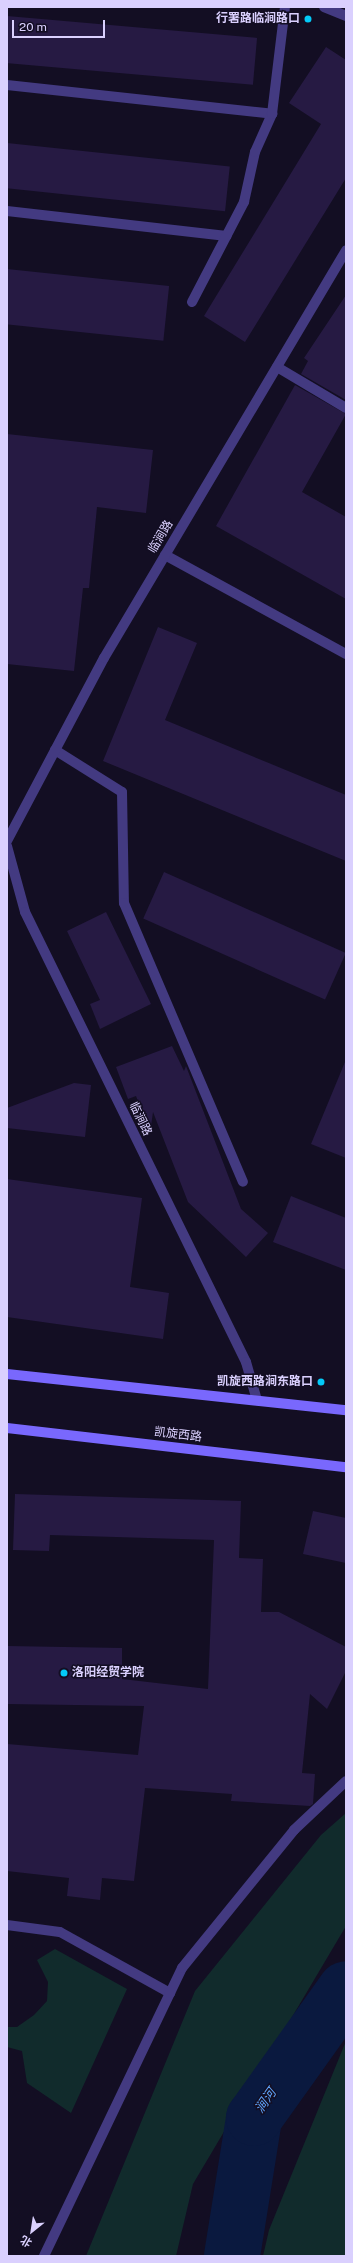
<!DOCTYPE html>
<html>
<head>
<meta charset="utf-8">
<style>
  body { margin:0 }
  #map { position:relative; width:353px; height:2263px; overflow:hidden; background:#130e23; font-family:"Public Sans","Noto Sans SC",sans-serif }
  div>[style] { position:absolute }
  .green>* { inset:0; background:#112b2c }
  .river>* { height:56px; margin:-28px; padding:0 28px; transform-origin:28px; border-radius:28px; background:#0a193f }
  .building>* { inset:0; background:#261a43; transform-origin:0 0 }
  .service>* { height:10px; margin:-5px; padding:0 5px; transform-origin:5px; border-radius:5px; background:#433a81 }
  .minor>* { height:10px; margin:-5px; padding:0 5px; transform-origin:5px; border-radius:5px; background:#433a81 }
  .secondary>* { height:10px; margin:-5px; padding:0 5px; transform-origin:5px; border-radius:5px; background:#7968fd }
  .dots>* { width:11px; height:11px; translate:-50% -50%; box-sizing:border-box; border:2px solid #130e23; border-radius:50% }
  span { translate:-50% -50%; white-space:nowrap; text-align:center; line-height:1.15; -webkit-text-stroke:3px #130e23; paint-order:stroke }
  .poi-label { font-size:12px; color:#dad0fe; font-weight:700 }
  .right { translate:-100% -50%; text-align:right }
  .left { translate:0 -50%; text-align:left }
  .street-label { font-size:12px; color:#dad0fe }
  .water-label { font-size:13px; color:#60a6fd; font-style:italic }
  .frame { position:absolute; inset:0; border:8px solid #dad0fe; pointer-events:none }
  .north { position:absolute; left:12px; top:2211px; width:40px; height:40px; -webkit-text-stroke:3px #130e23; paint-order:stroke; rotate:210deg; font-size:11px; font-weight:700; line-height:16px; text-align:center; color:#dad0fe }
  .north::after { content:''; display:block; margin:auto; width:14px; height:18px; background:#dad0fe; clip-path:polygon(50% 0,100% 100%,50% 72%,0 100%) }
  .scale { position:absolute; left:12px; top:20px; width:93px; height:18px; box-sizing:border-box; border:2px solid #dad0fe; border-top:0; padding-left:5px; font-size:12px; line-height:14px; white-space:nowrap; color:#dad0fe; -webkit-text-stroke:3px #130e23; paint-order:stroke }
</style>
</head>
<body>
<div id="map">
  <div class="green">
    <div style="clip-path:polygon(346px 1813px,346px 1926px,193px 2184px,176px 2256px,86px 2256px,195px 1991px,321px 1835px)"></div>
    <div style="clip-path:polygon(55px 1949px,127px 1989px,71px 2113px,27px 2083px,22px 2051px,7px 2047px,7px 2027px,17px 2027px,34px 2015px,47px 2001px,48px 1982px,37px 1960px)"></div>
    <div style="clip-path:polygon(346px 2041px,346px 2256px,263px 2256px,269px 2230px)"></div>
  </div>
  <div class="river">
    <div style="left:232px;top:2256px;width:140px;rotate:-80.9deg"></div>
    <div style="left:254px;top:2118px;width:158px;rotate:-54.5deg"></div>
  </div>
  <div class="building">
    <div style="left:7px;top:16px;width:251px;height:47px;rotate:5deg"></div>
    <div style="clip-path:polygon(326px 47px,346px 60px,346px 178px,245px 342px,204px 316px,321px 124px,289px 103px)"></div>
    <div style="left:7px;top:143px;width:224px;height:45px;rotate:6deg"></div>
    <div style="left:7px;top:269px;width:163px;height:55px;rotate:6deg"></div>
    <div style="clip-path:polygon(346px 295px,346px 400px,301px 374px,308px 361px,304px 358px)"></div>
    <div style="clip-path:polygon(295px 385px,346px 414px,302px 492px,346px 517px,346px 599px,216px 526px)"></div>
    <div style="clip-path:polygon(7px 434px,153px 450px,146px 513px,97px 507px,89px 588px,83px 588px,74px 671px,7px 664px)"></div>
    <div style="clip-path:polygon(158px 627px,197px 643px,165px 720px,346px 795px,346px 861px,103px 761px)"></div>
    <div style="left:164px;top:872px;width:199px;height:51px;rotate:24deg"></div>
    <div style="clip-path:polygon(106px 912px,151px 1004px,100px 1029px,90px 1004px,100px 1000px,67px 931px)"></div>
    <div style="clip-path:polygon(172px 1046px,184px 1071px,186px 1066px,241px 1209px,268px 1233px,246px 1257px,188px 1202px,153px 1112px,150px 1133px,136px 1096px,128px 1099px,116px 1067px)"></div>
    <div style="clip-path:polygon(345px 1062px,346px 1062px,346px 1158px,311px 1144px)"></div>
    <div style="clip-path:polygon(74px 1083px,91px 1085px,85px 1137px,7px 1128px,7px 1108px)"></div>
    <div style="clip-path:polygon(7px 1179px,142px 1198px,130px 1287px,169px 1293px,163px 1339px,7px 1317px)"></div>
    <div style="clip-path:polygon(291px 1196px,346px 1218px,346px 1270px,273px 1242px)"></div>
    <div style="clip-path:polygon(15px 1494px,241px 1501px,239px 1558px,263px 1559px,261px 1612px,279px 1612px,346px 1647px,346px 1671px,327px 1709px,310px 1694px,302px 1773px,315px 1774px,313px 1804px,310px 1806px,231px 1801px,232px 1794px,145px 1788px,134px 1881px,102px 1878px,100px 1900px,67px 1896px,69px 1878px,7px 1871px,7px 1744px,138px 1755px,144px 1706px,7px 1704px,7px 1646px,122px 1648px,122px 1679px,208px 1689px,214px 1540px,50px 1535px,49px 1551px,13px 1550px)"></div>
    <div style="clip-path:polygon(313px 1511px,346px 1518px,346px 1563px,303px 1554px)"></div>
  </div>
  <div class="service">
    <div style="left:7px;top:85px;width:267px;rotate:6.2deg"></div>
    <div style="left:7px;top:211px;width:221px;rotate:6.5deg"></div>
    <div style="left:192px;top:302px;width:113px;rotate:-62.5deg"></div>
    <div style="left:244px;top:202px;width:51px;rotate:-77.6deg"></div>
    <div style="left:255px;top:152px;width:42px;rotate:-65.9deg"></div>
    <div style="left:272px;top:114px;width:108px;rotate:-83.1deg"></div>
    <div style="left:277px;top:367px;width:80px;rotate:30.7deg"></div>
    <div style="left:165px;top:555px;width:206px;rotate:28.7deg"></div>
    <div style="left:55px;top:750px;width:79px;rotate:32.1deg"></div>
    <div style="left:122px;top:792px;width:111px;rotate:89deg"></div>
    <div style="left:124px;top:903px;width:303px;rotate:66.9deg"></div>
    <div style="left:7px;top:1925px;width:53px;rotate:7.5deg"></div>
    <div style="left:60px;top:1932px;width:126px;rotate:29deg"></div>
    <div style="left:44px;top:2256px;width:319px;rotate:-64.4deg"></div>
    <div style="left:182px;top:1968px;width:178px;rotate:-50.9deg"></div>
    <div style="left:294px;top:1830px;width:71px;rotate:-43.3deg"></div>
  </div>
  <div class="minor">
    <div style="left:324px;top:7px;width:24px;rotate:22deg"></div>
    <div style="left:7px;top:841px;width:207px;rotate:-62.1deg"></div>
    <div style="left:104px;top:658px;width:474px;rotate:-59.3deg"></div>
    <div style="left:7px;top:846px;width:68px;rotate:74.7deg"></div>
    <div style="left:25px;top:912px;width:501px;rotate:63.84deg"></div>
    <div style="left:246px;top:1362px;width:40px;rotate:74deg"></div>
  </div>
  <div class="secondary">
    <div style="left:7px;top:1374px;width:341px;rotate:6.1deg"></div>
    <div style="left:7px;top:1428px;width:341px;rotate:6.6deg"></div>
  </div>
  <div class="dots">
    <div style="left:308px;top:19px;background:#03caf8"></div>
    <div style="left:321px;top:1382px;background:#03caf8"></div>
    <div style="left:64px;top:1673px;background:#03caf8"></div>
  </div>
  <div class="poi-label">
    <span class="right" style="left:300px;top:19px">行署路临涧路口</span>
    <span class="right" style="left:313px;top:1382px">凯旋西路涧东路口</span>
    <span class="left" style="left:72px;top:1673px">洛阳经贸学院</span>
  </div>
  <div class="street-label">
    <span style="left:161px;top:537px;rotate:-59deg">临涧路</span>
    <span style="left:140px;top:1119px;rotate:64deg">临涧路</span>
    <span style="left:178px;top:1435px;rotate:7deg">凯旋西路</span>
  </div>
  <div class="water-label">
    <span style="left:266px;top:2101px;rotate:-55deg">涧河</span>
  </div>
  <div class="frame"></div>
  <div class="north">北</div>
  <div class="scale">20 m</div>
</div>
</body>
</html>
